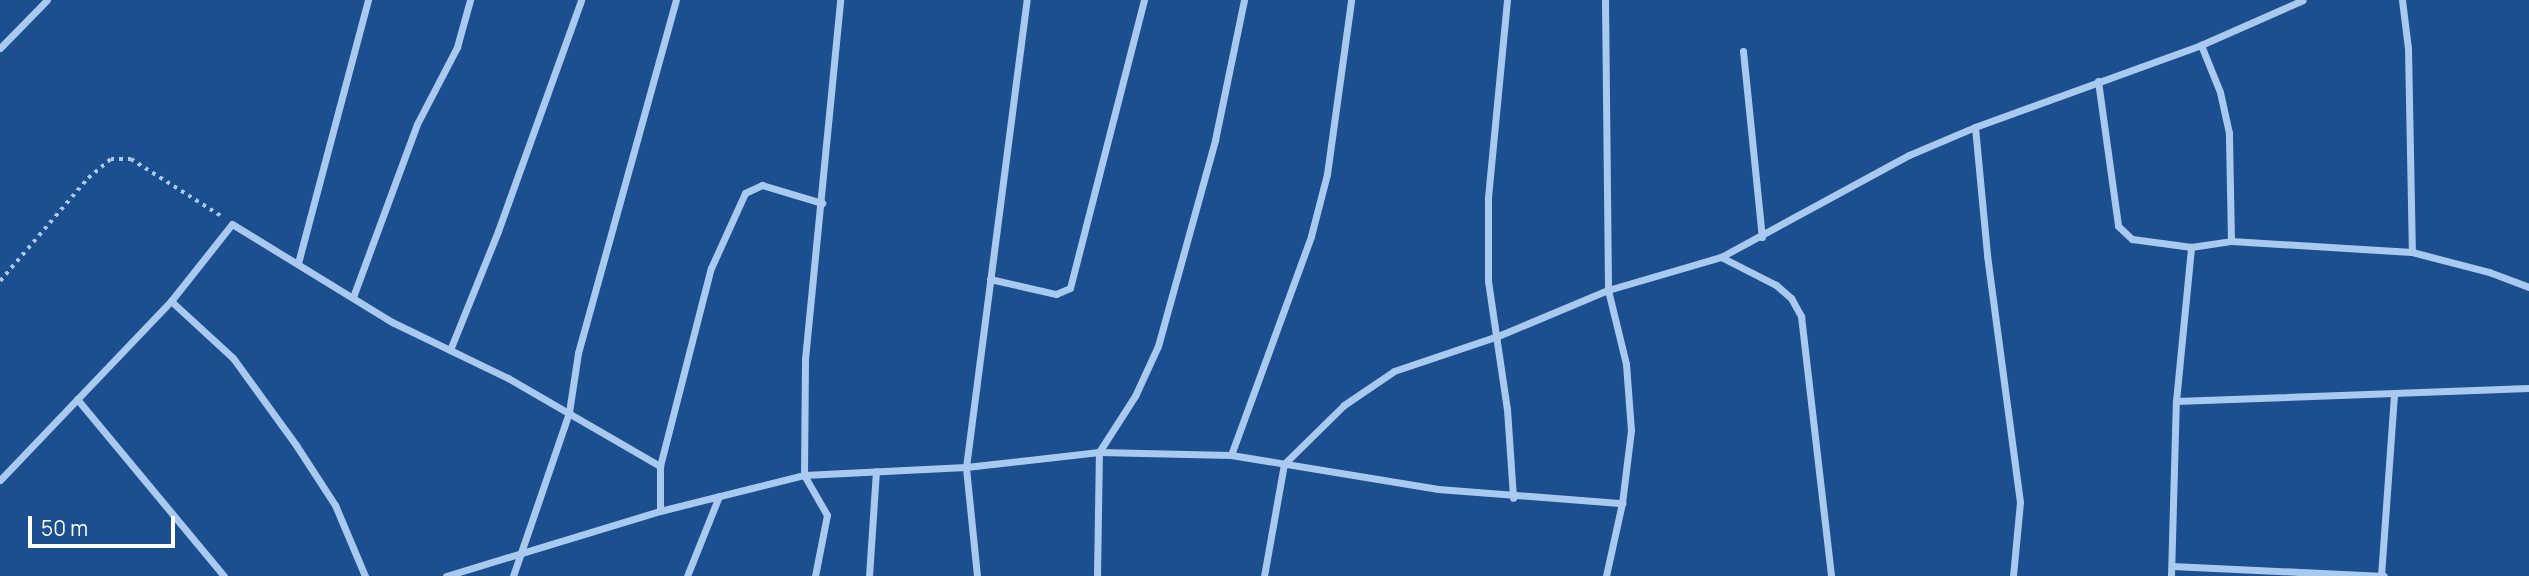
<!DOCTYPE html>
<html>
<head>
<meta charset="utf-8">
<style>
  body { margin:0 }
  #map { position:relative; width:2529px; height:576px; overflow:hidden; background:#1b4f8f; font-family:Manrope,sans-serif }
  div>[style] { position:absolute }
  .path>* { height:3.5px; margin-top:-1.75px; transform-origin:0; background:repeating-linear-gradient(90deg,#a9c9ee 0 3.5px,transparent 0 8.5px) }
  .minor>* { height:7px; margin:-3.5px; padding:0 3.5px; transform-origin:3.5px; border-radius:3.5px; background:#a9c9ee }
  span { translate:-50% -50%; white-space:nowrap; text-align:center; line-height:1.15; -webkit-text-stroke:7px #1b4f8f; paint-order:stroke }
  .scale { position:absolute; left:28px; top:516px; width:147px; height:32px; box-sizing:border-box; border:4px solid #fff; border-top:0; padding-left:9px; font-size:21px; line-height:24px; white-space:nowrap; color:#fff; -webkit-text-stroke:5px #1b4f8f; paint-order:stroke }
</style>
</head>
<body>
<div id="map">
  <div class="path">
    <div style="left:0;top:281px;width:135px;rotate:-49.5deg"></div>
    <div style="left:88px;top:178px;width:30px;rotate:-40deg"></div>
    <div style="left:111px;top:159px;width:20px"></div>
    <div style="left:131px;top:159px;width:107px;rotate:32.3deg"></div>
  </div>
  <div class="minor">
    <div style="left:1507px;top:0;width:199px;rotate:95.5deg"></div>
    <div style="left:1488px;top:198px;width:83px;rotate:90deg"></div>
    <div style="left:1488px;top:281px;width:129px;rotate:81.6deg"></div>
    <div style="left:1507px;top:409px;width:89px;rotate:86.1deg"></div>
    <div style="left:1605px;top:0;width:290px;rotate:89.4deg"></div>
    <div style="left:1608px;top:290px;width:76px;rotate:76.3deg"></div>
    <div style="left:1626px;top:364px;width:66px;rotate:85.7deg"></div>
    <div style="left:1631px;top:430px;width:74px;rotate:97deg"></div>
    <div style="left:1622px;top:503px;width:75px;rotate:102.4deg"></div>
    <div style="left:2402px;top:0;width:48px;rotate:82.9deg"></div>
    <div style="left:2408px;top:48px;width:204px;rotate:88.9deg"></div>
    <div style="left:0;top:48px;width:67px;rotate:-45.6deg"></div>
    <div style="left:1743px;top:51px;width:187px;rotate:84.2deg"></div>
    <div style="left:2098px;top:81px;width:146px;rotate:82.1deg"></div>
    <div style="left:2118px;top:226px;width:19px;rotate:43deg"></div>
    <div style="left:2132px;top:239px;width:60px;rotate:7.7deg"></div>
    <div style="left:1975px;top:127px;width:129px;rotate:84.6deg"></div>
    <div style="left:1987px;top:255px;width:249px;rotate:82.4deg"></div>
    <div style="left:2020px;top:502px;width:74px;rotate:95.4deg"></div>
    <div style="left:2231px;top:241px;width:181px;rotate:3.5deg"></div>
    <div style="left:2412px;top:252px;width:80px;rotate:14.6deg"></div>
    <div style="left:2489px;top:272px;width:43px;rotate:20.6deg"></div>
    <div style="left:1721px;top:257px;width:62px;rotate:27deg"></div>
    <div style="left:1776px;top:285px;width:20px;rotate:41deg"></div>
    <div style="left:1791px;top:298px;width:21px;rotate:61deg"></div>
    <div style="left:1801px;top:316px;width:262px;rotate:83.4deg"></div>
    <div style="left:298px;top:263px;width:272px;rotate:-75.1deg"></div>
    <div style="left:990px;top:279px;width:68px;rotate:12.8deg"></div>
    <div style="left:1056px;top:294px;width:15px;rotate:-23deg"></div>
    <div style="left:1070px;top:288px;width:297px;rotate:-75.6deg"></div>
    <div style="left:353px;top:297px;width:184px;rotate:-69.7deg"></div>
    <div style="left:417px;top:124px;width:87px;rotate:-62.5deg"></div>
    <div style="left:457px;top:47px;width:49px;rotate:-74.5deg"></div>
    <div style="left:171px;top:301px;width:84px;rotate:42.6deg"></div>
    <div style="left:233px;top:358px;width:107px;rotate:54.1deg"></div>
    <div style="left:296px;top:445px;width:72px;rotate:57deg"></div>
    <div style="left:335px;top:505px;width:77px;rotate:67.1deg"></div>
    <div style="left:450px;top:350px;width:128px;rotate:-68deg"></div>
    <div style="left:498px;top:231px;width:245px;rotate:-70.2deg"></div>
    <div style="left:77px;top:399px;width:230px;rotate:50.3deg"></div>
    <div style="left:2176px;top:401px;width:353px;rotate:-2.1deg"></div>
    <div style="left:1231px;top:455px;width:233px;rotate:-69.9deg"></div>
    <div style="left:1311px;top:236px;width:64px;rotate:-75.5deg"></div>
    <div style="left:1327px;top:174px;width:176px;rotate:-82.1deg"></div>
    <div style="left:0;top:480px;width:248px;rotate:-46.3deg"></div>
    <div style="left:171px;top:301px;width:98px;rotate:-51.6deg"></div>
    <div style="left:232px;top:224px;width:188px;rotate:31.5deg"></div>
    <div style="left:392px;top:322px;width:129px;rotate:25.8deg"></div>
    <div style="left:508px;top:378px;width:176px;rotate:30.1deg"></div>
    <div style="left:660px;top:511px;width:45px;rotate:-90deg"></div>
    <div style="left:660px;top:466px;width:204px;rotate:-75.6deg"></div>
    <div style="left:711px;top:268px;width:82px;rotate:-65.6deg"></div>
    <div style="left:745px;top:193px;width:19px;rotate:-25deg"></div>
    <div style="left:762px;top:185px;width:63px;rotate:16.7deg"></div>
    <div style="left:2172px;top:566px;width:212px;rotate:2.7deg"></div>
    <div style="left:446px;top:576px;width:224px;rotate:-16.9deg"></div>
    <div style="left:660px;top:511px;width:148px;rotate:-14deg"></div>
    <div style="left:804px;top:475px;width:162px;rotate:-2.8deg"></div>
    <div style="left:966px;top:467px;width:134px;rotate:-6.4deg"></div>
    <div style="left:1099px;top:452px;width:132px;rotate:1.3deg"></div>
    <div style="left:1231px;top:455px;width:210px;rotate:9.3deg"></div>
    <div style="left:1438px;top:489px;width:185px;rotate:4.4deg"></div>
    <div style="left:513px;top:576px;width:173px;rotate:-71.1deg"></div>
    <div style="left:569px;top:412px;width:60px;rotate:-81.3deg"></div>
    <div style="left:578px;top:353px;width:366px;rotate:-74.5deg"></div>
    <div style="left:687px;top:576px;width:86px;rotate:-68.2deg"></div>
    <div style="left:815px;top:576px;width:62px;rotate:-78.9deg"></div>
    <div style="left:827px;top:515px;width:46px;rotate:-119.9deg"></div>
    <div style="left:804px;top:475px;width:116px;rotate:-89.5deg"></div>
    <div style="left:805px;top:359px;width:361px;rotate:-84.4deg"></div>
    <div style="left:869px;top:576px;width:105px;rotate:-86.2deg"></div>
    <div style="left:977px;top:576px;width:110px;rotate:-95.8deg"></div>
    <div style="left:966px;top:467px;width:471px;rotate:-82.6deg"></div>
    <div style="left:1097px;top:576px;width:124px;rotate:-89.1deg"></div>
    <div style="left:1099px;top:452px;width:67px;rotate:-57.3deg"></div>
    <div style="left:1135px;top:396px;width:55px;rotate:-65.3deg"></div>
    <div style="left:1158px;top:346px;width:214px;rotate:-74.5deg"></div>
    <div style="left:1215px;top:140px;width:143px;rotate:-78.3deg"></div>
    <div style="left:1264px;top:576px;width:114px;rotate:-79.9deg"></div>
    <div style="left:1284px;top:464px;width:84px;rotate:-44.5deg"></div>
    <div style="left:1344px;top:405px;width:60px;rotate:-34.2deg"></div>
    <div style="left:1394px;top:371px;width:110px;rotate:-18.6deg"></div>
    <div style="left:1498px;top:336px;width:119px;rotate:-22.7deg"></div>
    <div style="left:1608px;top:290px;width:118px;rotate:-16.3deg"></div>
    <div style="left:1721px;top:257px;width:214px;rotate:-28.5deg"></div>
    <div style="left:1909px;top:155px;width:72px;rotate:-23deg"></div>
    <div style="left:1975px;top:127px;width:240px;rotate:-19.9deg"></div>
    <div style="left:2201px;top:45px;width:111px;rotate:-23.8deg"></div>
    <div style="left:2171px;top:576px;width:175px;rotate:-88.4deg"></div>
    <div style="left:2176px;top:401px;width:155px;rotate:-84.4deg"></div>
    <div style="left:2191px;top:247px;width:40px;rotate:-8.5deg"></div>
    <div style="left:2231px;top:241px;width:108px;rotate:-91.1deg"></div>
    <div style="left:2229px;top:133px;width:42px;rotate:-102.4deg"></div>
    <div style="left:2220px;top:92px;width:51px;rotate:-112deg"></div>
    <div style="left:2381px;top:576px;width:182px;rotate:-85.9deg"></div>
  </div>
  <div class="scale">50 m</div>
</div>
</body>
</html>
